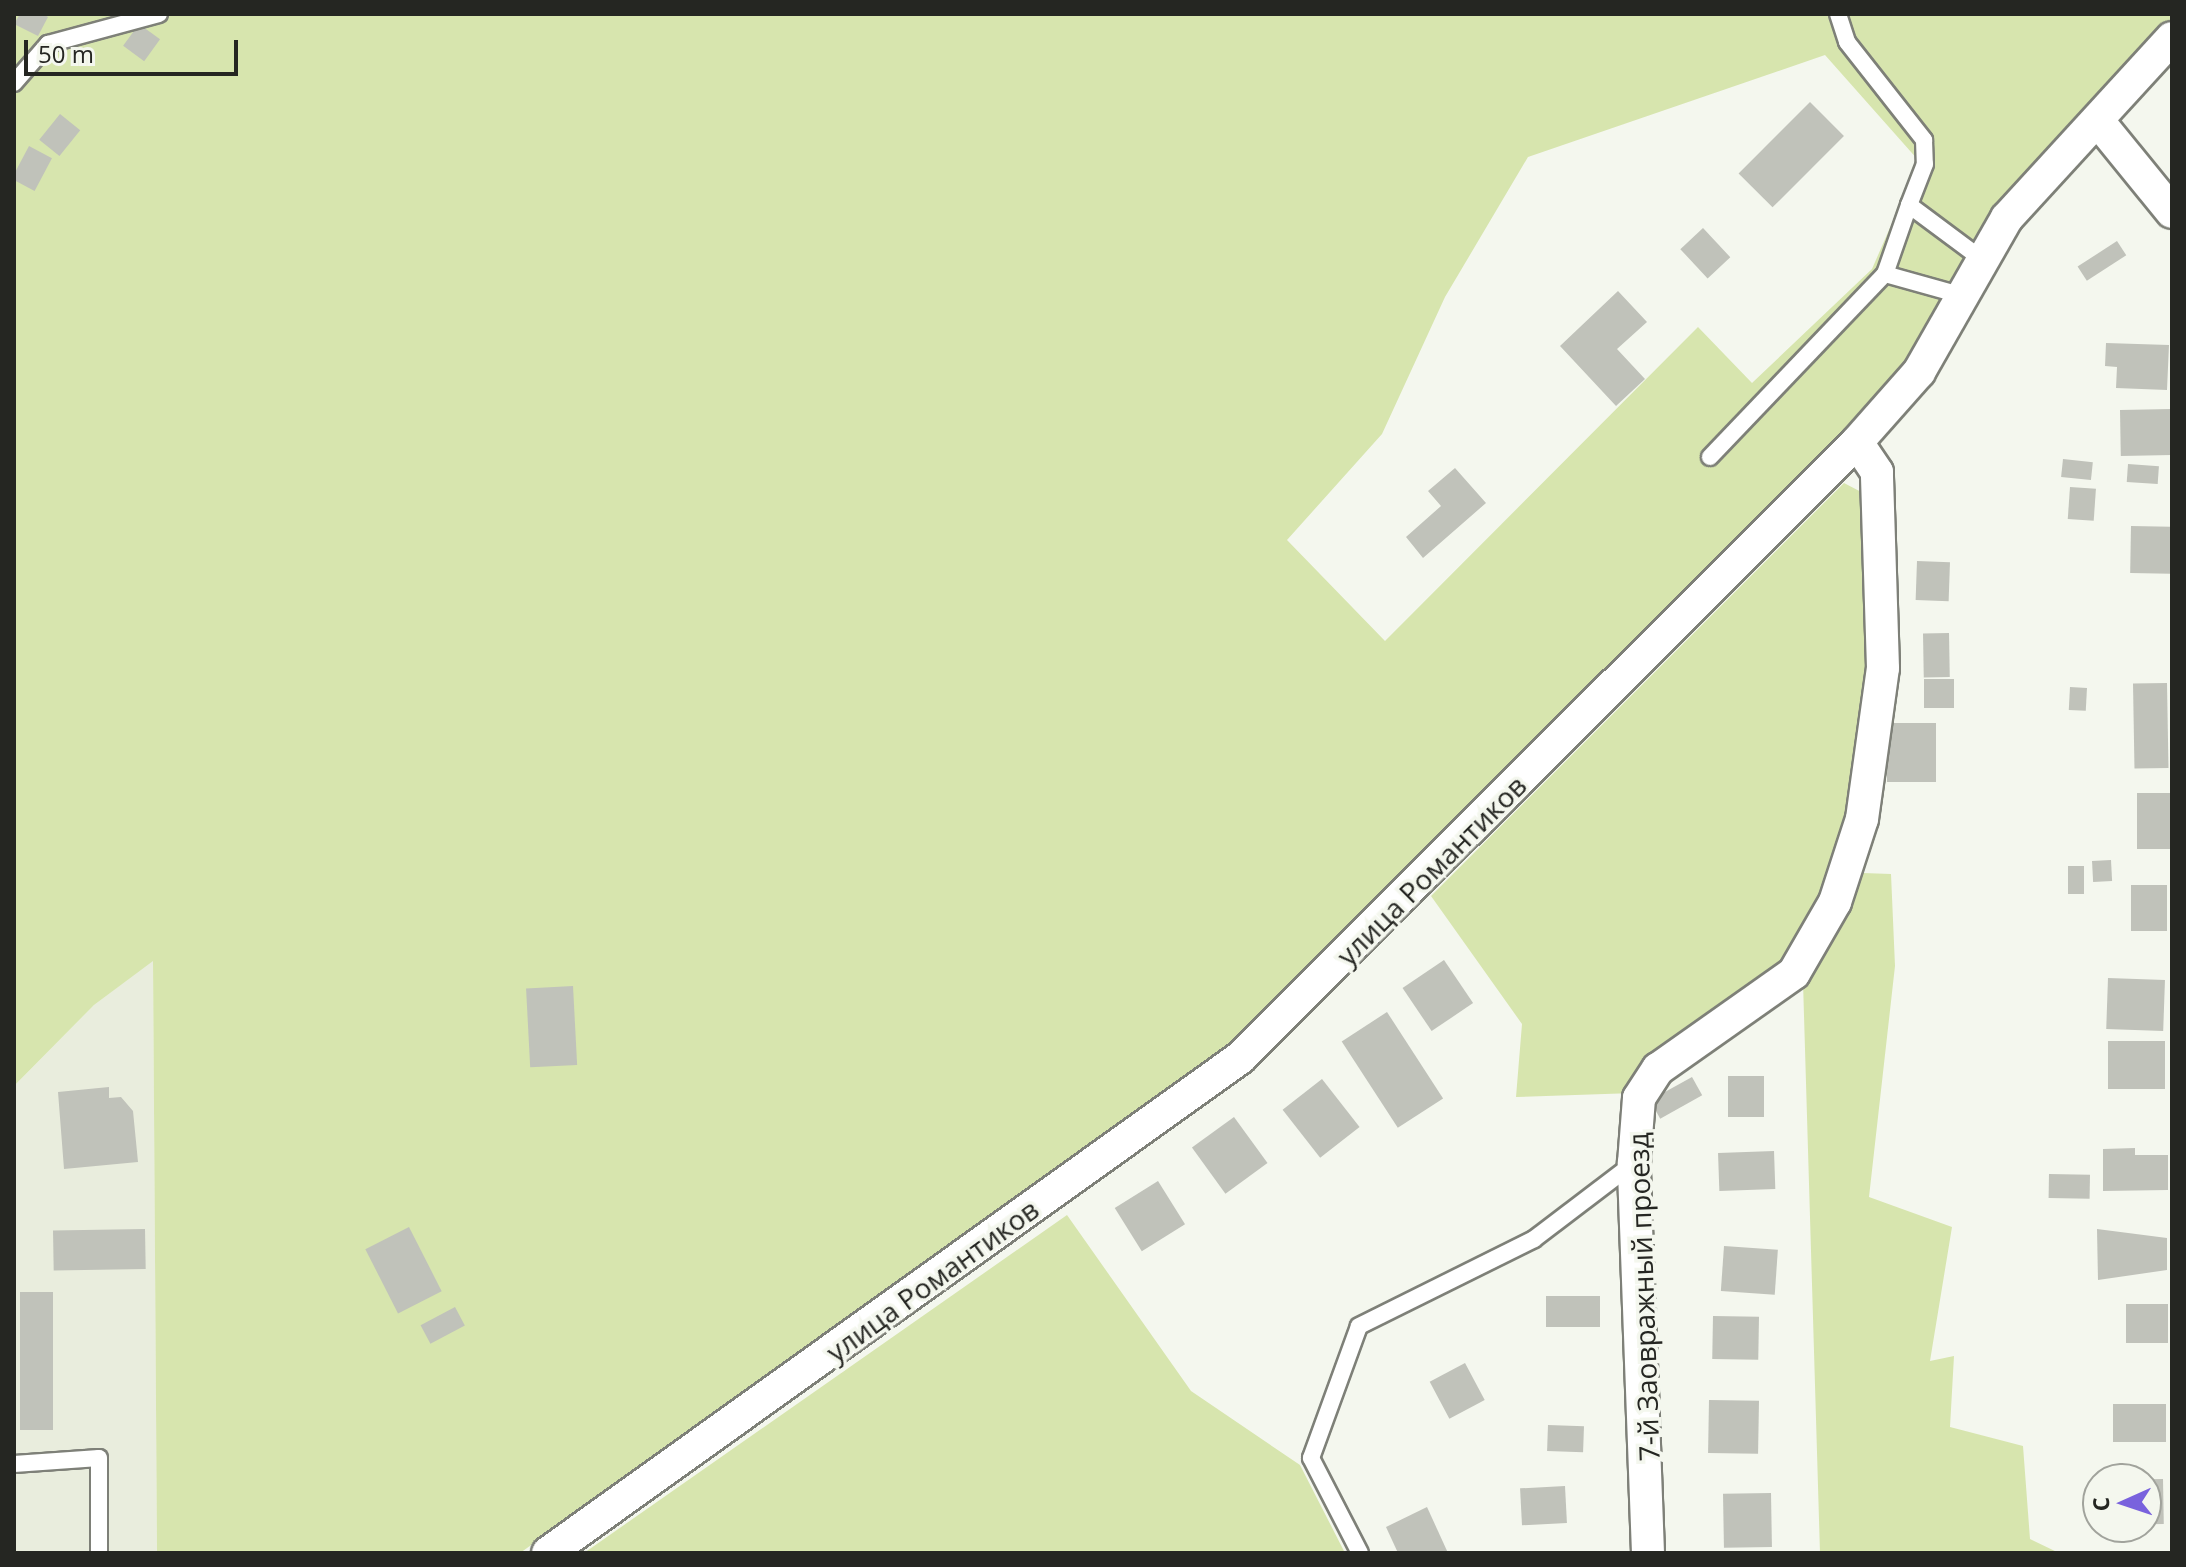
<!DOCTYPE html>
<html>
<head>
<meta charset="utf-8">
<style>
  body { margin:0 }
  #map { position:relative; width:2186px; height:1567px; overflow:hidden; background:#f4f7ee; font-family:"Open Sans",sans-serif }
  div>[style] { position:absolute }
  .built>* { inset:0; background:#e9eddd }
  .green>* { inset:0; background:#d7e5ae }
  .building>* { inset:0; background:#c0c2ba; transform-origin:0 0 }
  .roads { filter:drop-shadow(2px 0 #7e8078) drop-shadow(-2px 0 #7e8078) drop-shadow(0 2px #7e8078) drop-shadow(0 -2px #7e8078) }
  .service>* { height:16px; margin:-8px; padding:0 8px; transform-origin:8px; border-radius:8px; background:#fff }
  .minor>* { height:32px; margin:-16px; padding:0 16px; transform-origin:16px; border-radius:16px; background:#fff }
  span { translate:-50% -50%; white-space:nowrap; text-align:center; line-height:1.15; -webkit-text-stroke:7px #f4f7ee; paint-order:stroke }
  .street-label { font-size:28px; color:#252622 }
  .frame { position:absolute; inset:0; border:16px solid #252622; pointer-events:none }
  .north { position:absolute; left:2082px; top:1463px; width:80px; height:80px; box-sizing:border-box; background:#f4f7ee; border:2px solid #a1a39c; border-radius:50%; rotate:267deg; font-size:22px; font-weight:700; line-height:32px; text-align:center; color:#252622 }
  .north::after { content:''; display:block; margin:auto; width:28px; height:36px; background:#7962dd; clip-path:polygon(50% 0,100% 100%,50% 72%,0 100%) }
  .scale { position:absolute; left:24px; top:40px; width:214px; height:36px; box-sizing:border-box; border:4px solid #252622; border-top:0; padding-left:10px; font-size:24px; line-height:28px; white-space:nowrap; color:#252622; -webkit-text-stroke:6px #f4f7ee; paint-order:stroke }
</style>
</head>
<body>
<div id="map">
  <div class="built">
    <div style="clip-path:polygon(153px 960px,157px 1553px,14px 1553px,14px 1086px,94px 1005px)"></div>
  </div>
  <div class="green">
    <div style="clip-path:polygon(evenodd,14px 14px,2172px 14px,2172px 22px,2000px 211px,1904px 377px,1233px 1048px,520px 1553px,157px 1553px,153px 961px,94px 1005px,14px 1086px,14px 14px,1825px 55px,1919px 161px,1872px 269px,1752px 383px,1698px 327px,1385px 641px,1287px 540px,1382px 434px,1445px 297px,1528px 157px,1825px 55px)"></div>
    <div style="clip-path:polygon(1844px 483px,1867px 495px,1876px 671px,1834px 872px,1891px 874px,1895px 966px,1869px 1197px,1952px 1227px,1930px 1361px,1954px 1356px,1950px 1427px,2023px 1446px,2030px 1539px,2059px 1553px,1820px 1553px,1803px 982px,1634px 1093px,1516px 1097px,1522px 1024px,1431px 896px)"></div>
    <div style="clip-path:polygon(1067px 1215px,1191px 1391px,1300px 1465px,1345px 1553px,584px 1553px)"></div>
  </div>
  <div class="building">
    <div style="clip-path:polygon(20px 14px,43px 14px,48px 17px,38px 36px,14px 24px)"></div>
    <div style="left:139px;top:24px;width:26px;height:27px;rotate:36deg"></div>
    <div style="left:1810px;top:102px;width:48px;height:101px;rotate:45deg"></div>
    <div style="left:60px;top:114px;width:26px;height:33px;rotate:39deg"></div>
    <div style="left:29px;top:146px;width:26px;height:37px;rotate:28deg"></div>
    <div style="left:1703px;top:228px;width:40px;height:31px;rotate:47deg"></div>
    <div style="left:2117px;top:241px;width:17px;height:47px;rotate:57deg"></div>
    <div style="clip-path:polygon(1618px 291px,1647px 322px,1617px 349px,1645px 379px,1616px 406px,1560px 346px)"></div>
    <div style="clip-path:polygon(2106px 343px,2169px 345px,2167px 390px,2116px 388px,2117px 367px,2105px 366px)"></div>
    <div style="left:2171px;top:409px;width:46px;height:51px;rotate:89deg"></div>
    <div style="left:2063px;top:459px;width:30px;height:18px;rotate:6deg"></div>
    <div style="left:2128px;top:464px;width:31px;height:18px;rotate:4deg"></div>
    <div style="clip-path:polygon(1455px 468px,1486px 503px,1423px 558px,1406px 537px,1441px 506px,1428px 491px)"></div>
    <div style="left:2070px;top:487px;width:26px;height:32px;rotate:4deg"></div>
    <div style="left:2131px;top:526px;width:40px;height:47px;rotate:1deg"></div>
    <div style="left:1917px;top:561px;width:33px;height:39px;rotate:2deg"></div>
    <div style="left:1949px;top:633px;width:44px;height:26px;rotate:89deg"></div>
    <div style="left:1924px;top:679px;width:30px;height:29px"></div>
    <div style="left:2167px;top:683px;width:85px;height:34px;rotate:89deg"></div>
    <div style="left:2070px;top:687px;width:17px;height:23px;rotate:3deg"></div>
    <div style="left:1887px;top:723px;width:49px;height:59px"></div>
    <div style="left:2137px;top:793px;width:35px;height:56px"></div>
    <div style="left:2111px;top:860px;width:21px;height:19px;rotate:87deg"></div>
    <div style="left:2068px;top:866px;width:16px;height:28px"></div>
    <div style="left:2131px;top:885px;width:36px;height:46px"></div>
    <div style="left:1444px;top:960px;width:52px;height:50px;rotate:56deg"></div>
    <div style="left:2108px;top:978px;width:57px;height:51px;rotate:2deg"></div>
    <div style="left:573px;top:986px;width:79px;height:47px;rotate:87deg"></div>
    <div style="left:1387px;top:1012px;width:103px;height:54px;rotate:57deg"></div>
    <div style="left:2108px;top:1041px;width:57px;height:48px"></div>
    <div style="left:1728px;top:1076px;width:36px;height:41px"></div>
    <div style="left:1692px;top:1077px;width:21px;height:48px;rotate:61deg"></div>
    <div style="left:1322px;top:1079px;width:61px;height:50px;rotate:52deg"></div>
    <div style="clip-path:polygon(109px 1087px,109px 1098px,121px 1097px,133px 1111px,138px 1162px,64px 1169px,58px 1092px)"></div>
    <div style="left:1234px;top:1117px;width:57px;height:52px;rotate:54deg"></div>
    <div style="clip-path:polygon(2135px 1148px,2135px 1155px,2168px 1155px,2168px 1190px,2103px 1191px,2103px 1149px)"></div>
    <div style="left:1774px;top:1151px;width:38px;height:56px;rotate:88deg"></div>
    <div style="left:2049px;top:1174px;width:41px;height:24px;rotate:1deg"></div>
    <div style="left:1158px;top:1181px;width:51px;height:51px;rotate:58deg"></div>
    <div style="left:409px;top:1227px;width:72px;height:49px;rotate:63deg"></div>
    <div style="left:145px;top:1229px;width:40px;height:92px;rotate:89deg"></div>
    <div style="clip-path:polygon(2097px 1229px,2167px 1238px,2167px 1270px,2098px 1280px)"></div>
    <div style="left:1724px;top:1246px;width:54px;height:45px;rotate:4deg"></div>
    <div style="left:20px;top:1292px;width:33px;height:138px"></div>
    <div style="left:1546px;top:1296px;width:54px;height:31px"></div>
    <div style="left:2126px;top:1304px;width:42px;height:39px"></div>
    <div style="left:455px;top:1307px;width:21px;height:39px;rotate:62deg"></div>
    <div style="left:1713px;top:1316px;width:46px;height:43px;rotate:1deg"></div>
    <div style="left:1465px;top:1363px;width:42px;height:40px;rotate:62deg"></div>
    <div style="left:1709px;top:1400px;width:50px;height:53px;rotate:1deg"></div>
    <div style="left:2113px;top:1404px;width:53px;height:38px"></div>
    <div style="left:1548px;top:1425px;width:36px;height:26px;rotate:2deg"></div>
    <div style="left:2163px;top:1479px;width:45px;height:17px;rotate:89deg"></div>
    <div style="left:1565px;top:1486px;width:37px;height:45px;rotate:87deg"></div>
    <div style="left:1771px;top:1493px;width:54px;height:48px;rotate:89deg"></div>
    <div style="clip-path:polygon(1427px 1507px,1448px 1553px,1398px 1553px,1386px 1527px)"></div>
  </div>
  <div class="roads">
    <div class="service">
      <div style="left:1838px;top:14px;width:29px;rotate:72deg"></div>
      <div style="left:1847px;top:42px;width:125px;rotate:51.8deg"></div>
      <div style="left:1924px;top:140px;width:24px;rotate:88deg"></div>
      <div style="left:1925px;top:164px;width:44px;rotate:111.3deg"></div>
      <div style="left:1909px;top:205px;width:89px;rotate:36.7deg"></div>
      <div style="left:14px;top:83px;width:52px;rotate:-48.9deg"></div>
      <div style="left:48px;top:44px;width:115px;rotate:-15.1deg"></div>
      <div style="left:1885px;top:274px;width:73px;rotate:-70.8deg"></div>
      <div style="left:1710px;top:457px;width:253px;rotate:-46.3deg"></div>
      <div style="left:1885px;top:274px;width:78px;rotate:15.6deg"></div>
      <div style="left:14px;top:1464px;width:85px;rotate:-4deg"></div>
      <div style="left:99px;top:1458px;width:95px;rotate:90deg"></div>
      <div style="left:1360px;top:1553px;width:107px;rotate:-117.3deg"></div>
      <div style="left:1311px;top:1458px;width:140px;rotate:-70deg"></div>
      <div style="left:1359px;top:1326px;width:195px;rotate:-26.4deg"></div>
      <div style="left:1534px;top:1239px;width:126px;rotate:-37.2deg"></div>
    </div>
    <div class="minor">
      <div style="left:2098px;top:121px;width:117px;rotate:50.9deg"></div>
      <div style="left:548px;top:1553px;width:851px;rotate:-35.58deg"></div>
      <div style="left:1240px;top:1058px;width:872px;rotate:-44.95deg"></div>
      <div style="left:1857px;top:442px;width:94px;rotate:-48.5deg"></div>
      <div style="left:1919px;top:372px;width:177px;rotate:-60.3deg"></div>
      <div style="left:2007px;top:218px;width:244px;rotate:-47.5deg"></div>
      <div style="left:1648px;top:1553px;width:390px;rotate:-92.1deg"></div>
      <div style="left:1634px;top:1163px;width:65px;rotate:-85.6deg"></div>
      <div style="left:1639px;top:1098px;width:35px;rotate:-57deg"></div>
      <div style="left:1658px;top:1069px;width:166px;rotate:-35.2deg"></div>
      <div style="left:1794px;top:973px;width:82px;rotate:-60deg"></div>
      <div style="left:1835px;top:902px;width:87px;rotate:-72deg"></div>
      <div style="left:1862px;top:819px;width:152px;rotate:-82.1deg"></div>
      <div style="left:1883px;top:668px;width:196px;rotate:-91.8deg"></div>
      <div style="left:1877px;top:472px;width:36px;rotate:-124deg"></div>
    </div>
  </div>
  <div class="street-label">
    <span style="left:1431px;top:870px;rotate:-45deg">улица Романтиков</span>
    <span style="left:932px;top:1280px;rotate:-36deg">улица Романтиков</span>
    <span style="left:1643px;top:1297px;rotate:-92deg">7-й Заовражный проезд</span>
  </div>
  <div class="frame"></div>
  <div class="north">С</div>
  <div class="scale">50 m</div>
</div>
</body>
</html>
